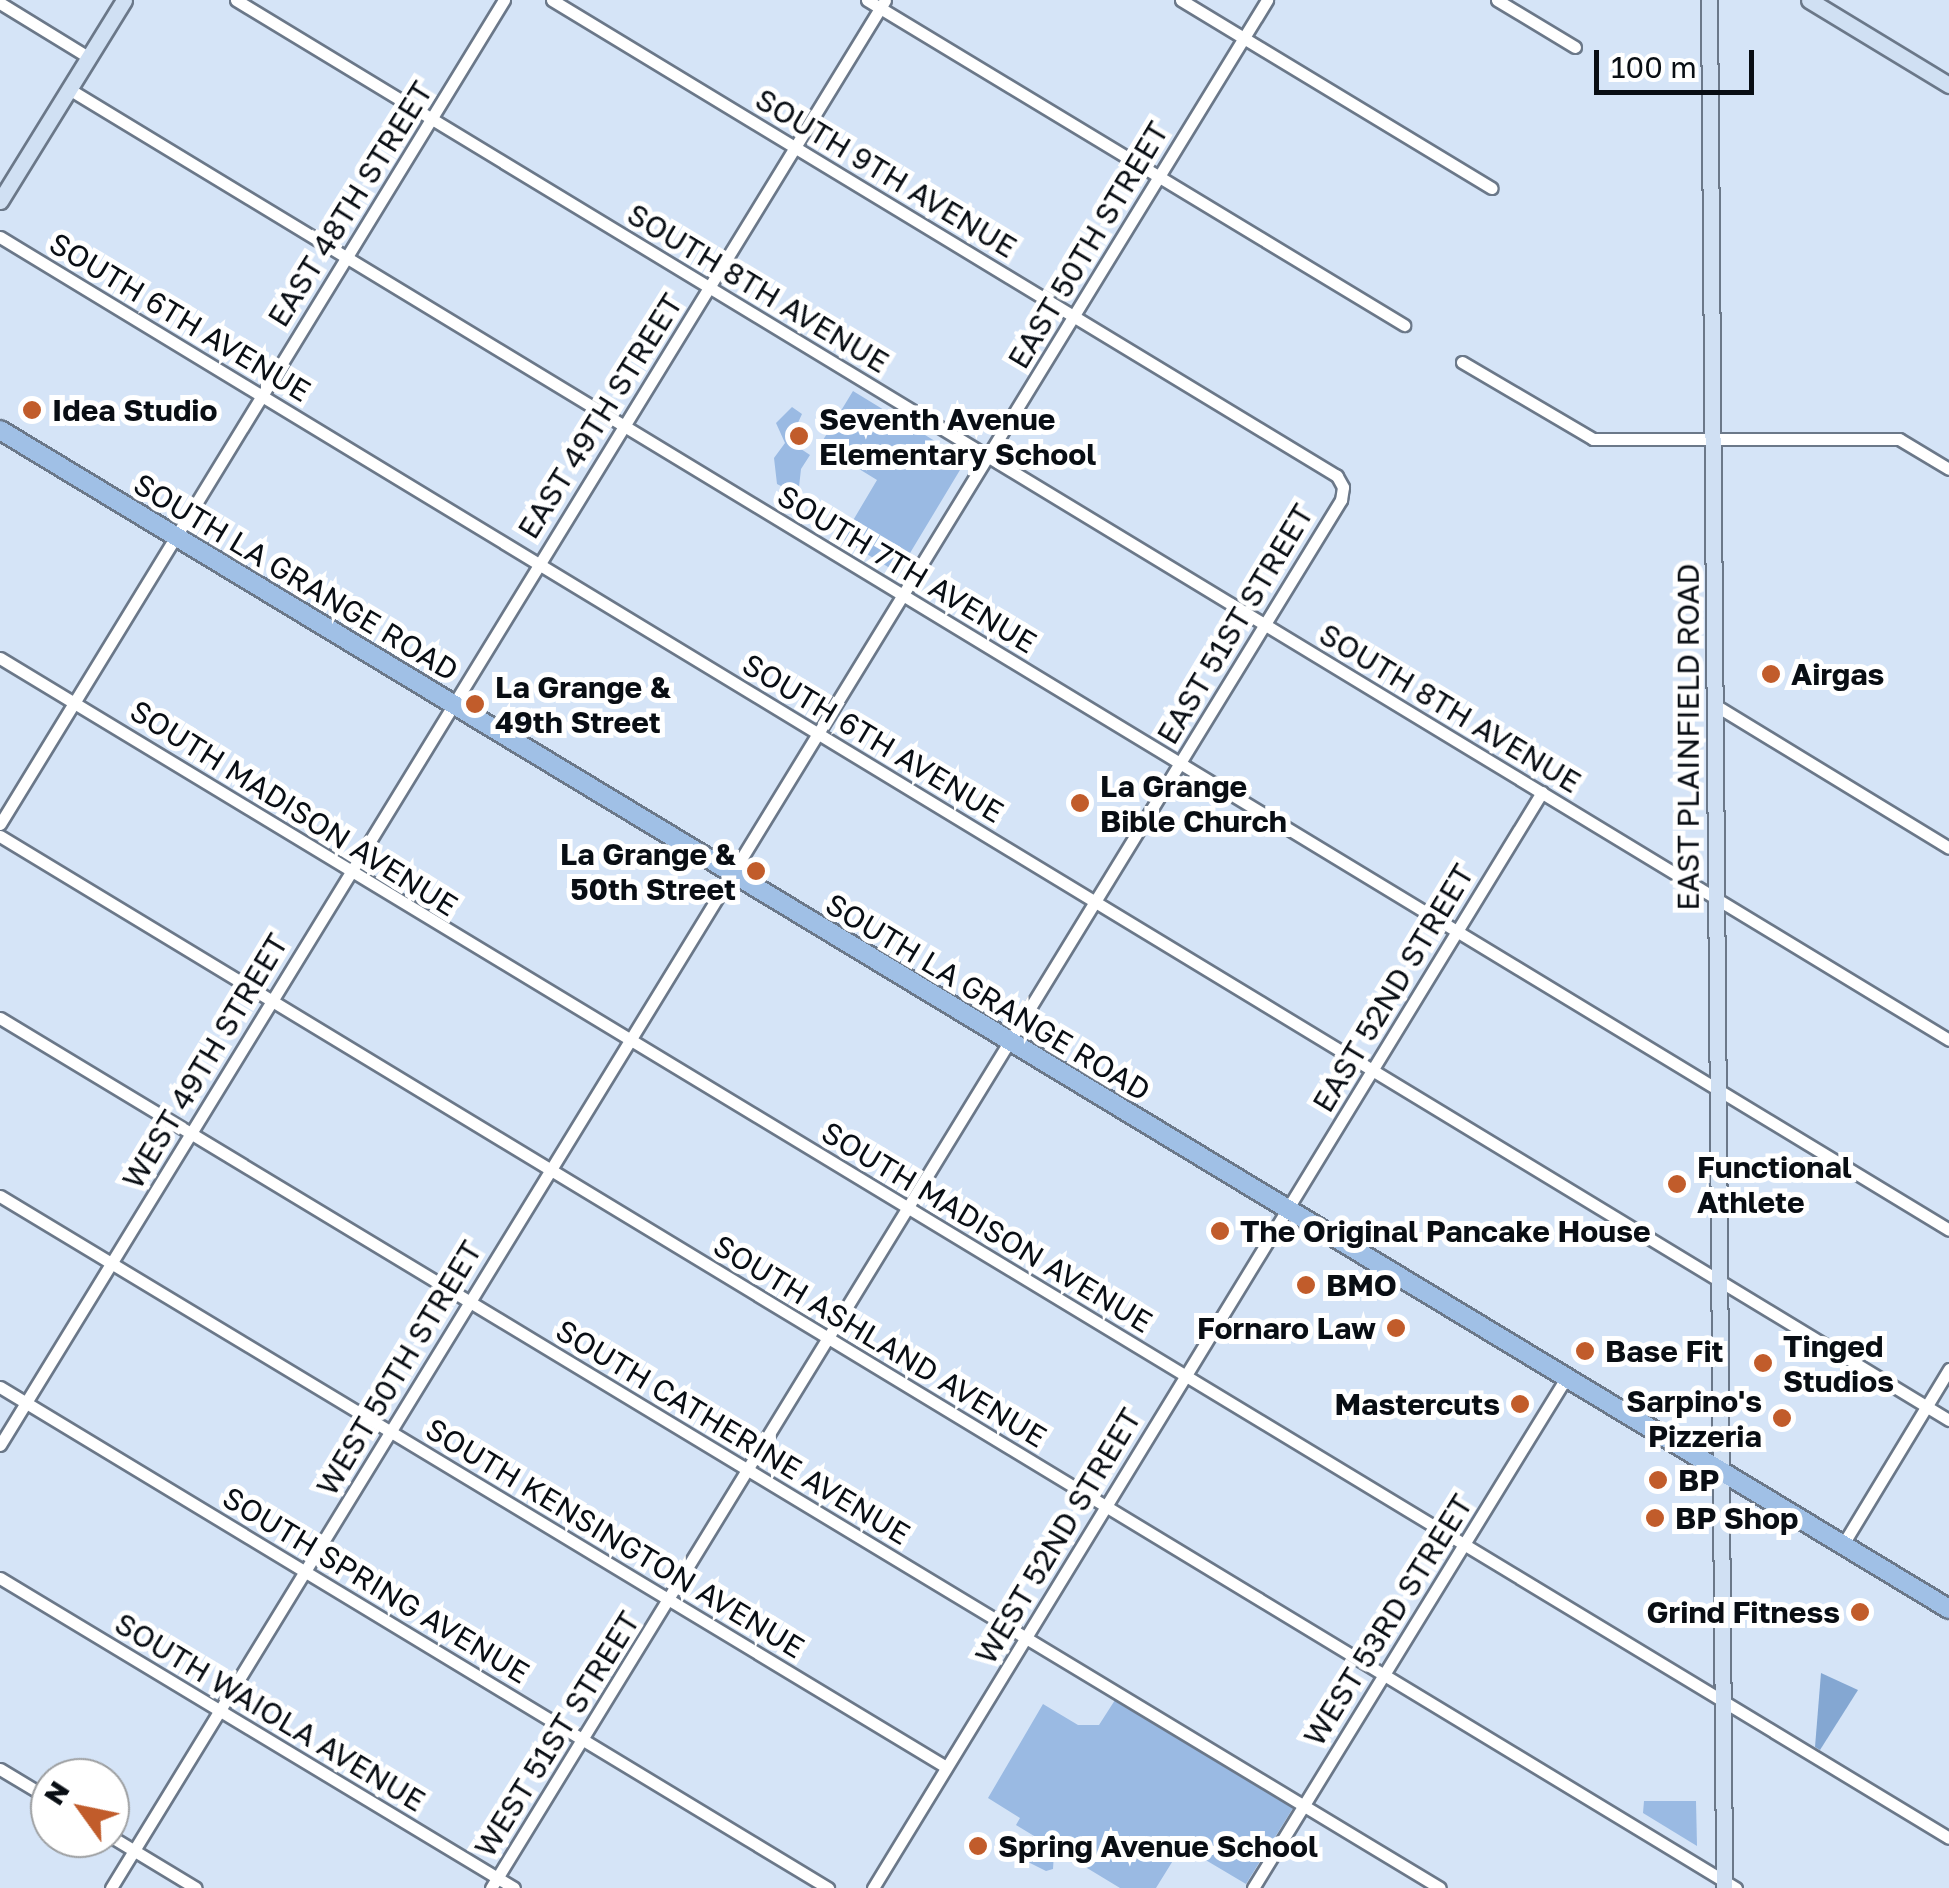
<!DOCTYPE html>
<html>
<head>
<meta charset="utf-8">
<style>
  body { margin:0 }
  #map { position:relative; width:1949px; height:1888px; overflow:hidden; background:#d5e4f7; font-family:"Golos Text",sans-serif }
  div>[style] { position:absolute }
  .green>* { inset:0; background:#9abae3 }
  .forest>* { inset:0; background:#84a7d2 }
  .roads { filter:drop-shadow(2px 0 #6b7889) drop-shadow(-2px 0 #6b7889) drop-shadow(0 2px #6b7889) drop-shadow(0 -2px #6b7889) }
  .street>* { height:11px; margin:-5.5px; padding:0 5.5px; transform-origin:5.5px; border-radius:5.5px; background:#fff }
  .secondary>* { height:15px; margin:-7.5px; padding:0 7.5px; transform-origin:7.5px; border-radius:7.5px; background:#d0e0f3 }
  .primary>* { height:18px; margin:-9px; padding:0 9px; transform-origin:9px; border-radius:9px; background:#a0c0e6 }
  .dots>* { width:28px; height:28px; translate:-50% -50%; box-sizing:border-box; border:5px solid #fff; border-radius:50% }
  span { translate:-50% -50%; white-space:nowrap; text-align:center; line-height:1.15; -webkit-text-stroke:10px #fff; paint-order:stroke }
  .street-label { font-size:30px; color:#090e14 }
  .poi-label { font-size:30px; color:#090e14; font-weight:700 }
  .left { translate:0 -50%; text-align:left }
  .right { translate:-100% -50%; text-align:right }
  .north { position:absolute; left:30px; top:1758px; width:100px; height:100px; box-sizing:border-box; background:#fff; border:2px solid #9d9fa1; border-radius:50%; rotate:303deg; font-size:28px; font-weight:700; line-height:40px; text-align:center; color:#090e14 }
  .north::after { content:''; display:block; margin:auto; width:35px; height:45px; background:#c15c2b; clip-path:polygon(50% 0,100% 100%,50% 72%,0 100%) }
  .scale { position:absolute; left:1594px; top:50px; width:160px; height:45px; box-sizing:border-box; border:5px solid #090e14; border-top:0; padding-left:12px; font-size:30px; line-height:35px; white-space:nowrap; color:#090e14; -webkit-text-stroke:8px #fff; paint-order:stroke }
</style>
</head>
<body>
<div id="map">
  <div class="green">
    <div style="clip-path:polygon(853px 391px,966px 460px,898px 573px,842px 539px,877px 480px,820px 445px)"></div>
    <div style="clip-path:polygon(792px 407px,802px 414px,796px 427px,803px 437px,798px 447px,810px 455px,801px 469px,799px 487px,791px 491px,777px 484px,774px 458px,785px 443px,776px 423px)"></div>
    <div style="clip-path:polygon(1115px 1700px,1293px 1808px,1246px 1884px,1182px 1846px,1156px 1888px,1120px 1888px,1016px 1825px,1020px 1818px,988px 1798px,1043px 1704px,1078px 1725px,1099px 1725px)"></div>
    <div style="clip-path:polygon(1644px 1801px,1696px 1801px,1697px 1846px,1643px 1813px)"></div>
    <div style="clip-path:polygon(1034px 1840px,1054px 1853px,1053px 1869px,1046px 1871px,1022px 1859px,1019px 1851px,1025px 1842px)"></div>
  </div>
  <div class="forest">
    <div style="clip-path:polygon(1821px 1673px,1858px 1690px,1820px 1750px,1815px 1747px)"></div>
  </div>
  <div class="roads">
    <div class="street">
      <div style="left:236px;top:0;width:2004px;rotate:31.26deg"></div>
      <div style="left:867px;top:0;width:628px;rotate:31.18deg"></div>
      <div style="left:1181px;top:0;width:363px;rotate:31.2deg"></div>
      <div style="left:1497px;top:0;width:91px;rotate:31.1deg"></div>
      <div style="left:0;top:3px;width:103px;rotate:31.5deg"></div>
      <div style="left:69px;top:89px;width:2199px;rotate:31.25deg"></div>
      <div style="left:0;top:237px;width:2280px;rotate:31.26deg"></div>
      <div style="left:1462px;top:362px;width:152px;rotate:30.4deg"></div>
      <div style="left:1593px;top:439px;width:306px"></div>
      <div style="left:1899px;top:439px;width:58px;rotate:31deg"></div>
      <div style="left:0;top:658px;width:2278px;rotate:31.19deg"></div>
      <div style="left:1715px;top:705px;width:274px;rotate:31.4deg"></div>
      <div style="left:0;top:824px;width:966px;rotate:-58.55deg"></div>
      <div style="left:0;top:836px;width:2030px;rotate:31.22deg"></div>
      <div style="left:0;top:1018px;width:1682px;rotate:31.14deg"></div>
      <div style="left:0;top:1196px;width:1105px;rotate:31.11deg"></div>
      <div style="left:0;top:1387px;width:968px;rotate:31.18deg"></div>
      <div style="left:0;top:1445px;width:1694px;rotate:-58.51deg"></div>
      <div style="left:1842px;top:1546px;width:207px;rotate:-58.8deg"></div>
      <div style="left:0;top:1578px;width:600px;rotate:31.09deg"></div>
      <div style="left:0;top:1769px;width:58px;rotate:31deg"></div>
      <div style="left:110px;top:1836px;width:100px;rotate:31.2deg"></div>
      <div style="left:111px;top:1888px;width:2214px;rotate:-58.52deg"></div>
      <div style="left:491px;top:1888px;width:1628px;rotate:-58.52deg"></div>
      <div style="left:1341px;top:500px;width:13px;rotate:-81deg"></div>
      <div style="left:1343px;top:487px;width:13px;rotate:-119deg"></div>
      <div style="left:1337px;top:476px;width:918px;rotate:-148.77deg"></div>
      <div style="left:873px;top:1888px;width:1284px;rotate:-58.6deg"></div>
      <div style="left:1253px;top:1888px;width:598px;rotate:-58.46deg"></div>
    </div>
    <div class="secondary">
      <div style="left:1709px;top:0;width:1888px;rotate:89.54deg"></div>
      <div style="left:1809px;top:0;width:164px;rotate:31.3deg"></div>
      <div style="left:0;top:201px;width:236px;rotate:-58.3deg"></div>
    </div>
    <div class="primary">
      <div style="left:0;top:430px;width:2278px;rotate:31.17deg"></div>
    </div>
  </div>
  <div class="dots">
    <div style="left:32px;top:410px;background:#c15c2b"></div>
    <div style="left:799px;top:436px;background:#c15c2b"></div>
    <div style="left:1771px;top:674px;background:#c15c2b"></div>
    <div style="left:475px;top:704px;background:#c15c2b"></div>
    <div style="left:1080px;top:803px;background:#c15c2b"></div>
    <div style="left:756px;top:871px;background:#c15c2b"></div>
    <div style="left:1677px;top:1184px;background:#c15c2b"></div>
    <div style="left:1220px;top:1231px;background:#c15c2b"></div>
    <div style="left:1306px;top:1285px;background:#c15c2b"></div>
    <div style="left:1396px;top:1328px;background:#c15c2b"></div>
    <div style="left:1585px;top:1351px;background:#c15c2b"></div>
    <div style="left:1763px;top:1363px;background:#c15c2b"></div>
    <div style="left:1520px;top:1404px;background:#c15c2b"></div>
    <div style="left:1782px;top:1418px;background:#c15c2b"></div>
    <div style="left:1658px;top:1480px;background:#c15c2b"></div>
    <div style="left:1655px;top:1518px;background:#c15c2b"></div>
    <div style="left:1860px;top:1612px;background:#c15c2b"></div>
    <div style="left:978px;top:1846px;background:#c15c2b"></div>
  </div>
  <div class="street-label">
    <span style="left:886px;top:173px;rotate:31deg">SOUTH 9TH AVENUE</span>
    <span style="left:350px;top:204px;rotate:-58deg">EAST 48TH STREET</span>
    <span style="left:1088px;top:245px;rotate:-59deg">EAST 50TH STREET</span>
    <span style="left:758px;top:288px;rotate:31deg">SOUTH 8TH AVENUE</span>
    <span style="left:180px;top:317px;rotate:31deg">SOUTH 6TH AVENUE</span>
    <span style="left:600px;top:416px;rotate:-58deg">EAST 49TH STREET</span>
    <span style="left:907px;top:569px;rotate:31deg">SOUTH 7TH AVENUE</span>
    <span style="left:296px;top:577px;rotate:31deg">SOUTH LA GRANGE ROAD</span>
    <span style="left:1235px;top:624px;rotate:-59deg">EAST 51ST STREET</span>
    <span style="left:1450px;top:708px;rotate:31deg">SOUTH 8TH AVENUE</span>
    <span style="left:1688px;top:737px;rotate:-90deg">EAST PLAINFIELD ROAD</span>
    <span style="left:873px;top:738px;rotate:31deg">SOUTH 6TH AVENUE</span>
    <span style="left:294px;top:808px;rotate:32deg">SOUTH MADISON AVENUE</span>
    <span style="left:1393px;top:988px;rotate:-59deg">EAST 52ND STREET</span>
    <span style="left:988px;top:997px;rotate:31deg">SOUTH LA GRANGE ROAD</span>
    <span style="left:205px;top:1061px;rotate:-59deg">WEST 49TH STREET</span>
    <span style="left:987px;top:1227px;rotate:31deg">SOUTH MADISON AVENUE</span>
    <span style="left:880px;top:1341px;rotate:31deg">SOUTH ASHLAND AVENUE</span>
    <span style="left:399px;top:1368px;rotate:-59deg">WEST 50TH STREET</span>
    <span style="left:733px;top:1432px;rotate:31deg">SOUTH CATHERINE AVENUE</span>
    <span style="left:1058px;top:1536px;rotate:-59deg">WEST 52ND STREET</span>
    <span style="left:615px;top:1538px;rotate:31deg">SOUTH KENSINGTON AVENUE</span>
    <span style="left:376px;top:1585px;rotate:31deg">SOUTH SPRING AVENUE</span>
    <span style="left:1388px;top:1620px;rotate:-58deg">WEST 53RD STREET</span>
    <span style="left:270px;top:1712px;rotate:31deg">SOUTH WAIOLA AVENUE</span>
    <span style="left:557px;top:1734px;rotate:-58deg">WEST 51ST STREET</span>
  </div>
  <div class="poi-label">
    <span class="left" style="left:52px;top:410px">Idea Studio</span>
    <span class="left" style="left:819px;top:436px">Seventh Avenue<br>Elementary School</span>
    <span class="left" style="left:1791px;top:674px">Airgas</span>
    <span class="left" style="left:495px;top:704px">La Grange &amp;<br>49th Street</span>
    <span class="left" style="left:1100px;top:803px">La Grange<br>Bible Church</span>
    <span class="right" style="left:736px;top:871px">La Grange &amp;<br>50th Street</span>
    <span class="left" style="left:1697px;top:1184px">Functional<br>Athlete</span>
    <span class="left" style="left:1240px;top:1231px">The Original Pancake House</span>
    <span class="left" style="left:1326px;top:1285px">BMO</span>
    <span class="right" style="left:1376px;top:1328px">Fornaro Law</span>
    <span class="left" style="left:1783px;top:1363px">Tinged<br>Studios</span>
    <span class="left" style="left:1605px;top:1351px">Base Fit</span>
    <span class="right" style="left:1762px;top:1418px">Sarpino's<br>Pizzeria</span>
    <span class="right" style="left:1500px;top:1404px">Mastercuts</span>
    <span class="left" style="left:1678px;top:1480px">BP</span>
    <span class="left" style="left:1675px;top:1518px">BP Shop</span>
    <span class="right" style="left:1840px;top:1612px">Grind Fitness</span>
    <span class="left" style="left:998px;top:1846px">Spring Avenue School</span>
  </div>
  <div class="north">N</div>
  <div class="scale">100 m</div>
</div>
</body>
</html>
